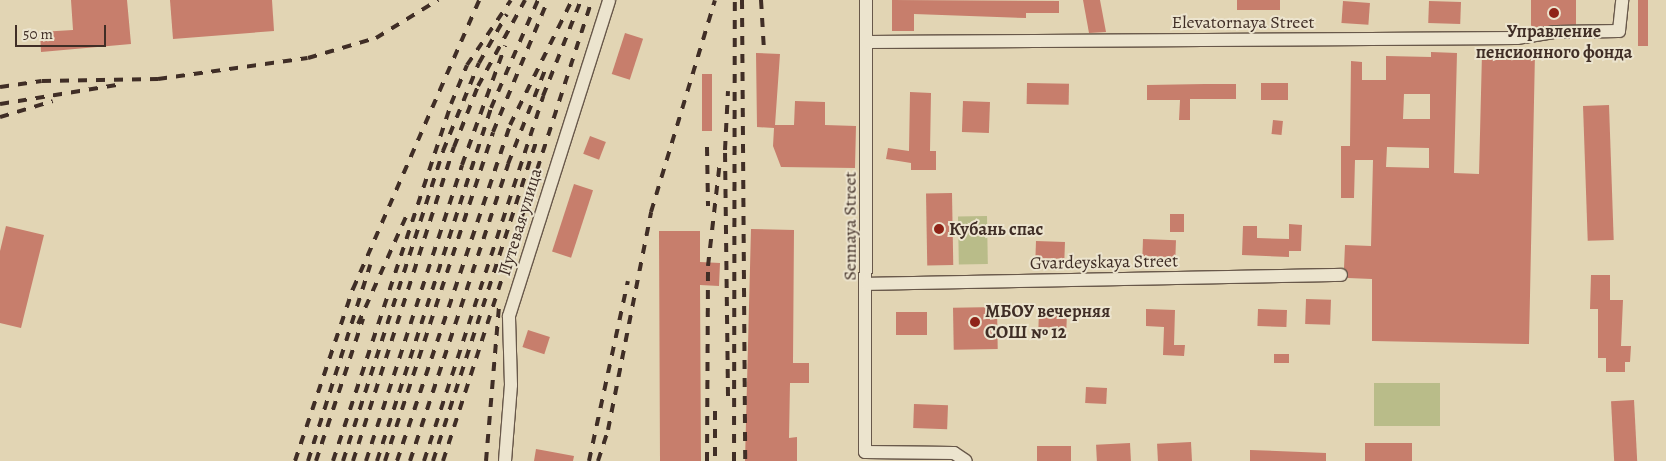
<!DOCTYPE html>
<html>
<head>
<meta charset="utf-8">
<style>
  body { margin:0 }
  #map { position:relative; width:1666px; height:461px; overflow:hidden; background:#e2d5b4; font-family:Alegreya,serif }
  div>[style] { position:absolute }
  .green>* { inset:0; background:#b9bc89; transform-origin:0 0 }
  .building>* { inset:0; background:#c77e6c; transform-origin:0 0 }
  .roads { filter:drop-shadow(1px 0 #68584a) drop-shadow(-1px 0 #68584a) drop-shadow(0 1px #68584a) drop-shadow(0 -1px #68584a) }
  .street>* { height:12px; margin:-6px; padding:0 6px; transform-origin:6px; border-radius:6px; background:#ece4ce }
  .rail>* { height:4px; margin-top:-2px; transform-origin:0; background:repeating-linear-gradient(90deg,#402e26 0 9px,transparent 0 18px) }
  .dots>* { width:14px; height:14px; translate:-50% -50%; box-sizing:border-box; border:2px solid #ece4ce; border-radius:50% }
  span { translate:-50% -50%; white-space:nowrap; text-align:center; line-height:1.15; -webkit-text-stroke:4px #ece4ce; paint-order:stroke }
  .street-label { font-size:18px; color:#402e26 }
  .poi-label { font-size:18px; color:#402e26; font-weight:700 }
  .left { translate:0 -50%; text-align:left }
  .scale { position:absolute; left:15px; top:25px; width:91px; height:22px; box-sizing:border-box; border:2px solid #402e26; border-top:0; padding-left:6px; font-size:15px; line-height:18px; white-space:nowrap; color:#402e26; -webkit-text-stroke:4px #ece4ce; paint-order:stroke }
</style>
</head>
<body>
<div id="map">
  <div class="green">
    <div style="left:987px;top:216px;width:48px;height:29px;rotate:89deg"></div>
    <div style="left:1374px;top:383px;width:66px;height:43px"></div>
  </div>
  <div class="building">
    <div style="clip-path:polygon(71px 0,127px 0,131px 44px,41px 52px,40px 32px,73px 30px)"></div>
    <div style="clip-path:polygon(170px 0,272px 0,274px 31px,173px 39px)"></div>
    <div style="clip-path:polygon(892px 0,1059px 1px,1059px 13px,1026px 13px,1026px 18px,914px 14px,914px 31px,892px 31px)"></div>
    <div style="clip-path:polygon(1083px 0,1100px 0,1106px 32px,1089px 33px)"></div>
    <div style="left:1237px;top:0;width:43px;height:10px"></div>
    <div style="left:1531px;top:0;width:45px;height:27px"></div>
    <div style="left:1638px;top:0;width:10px;height:46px"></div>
    <div style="left:1343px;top:1px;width:27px;height:22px;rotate:4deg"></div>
    <div style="left:1429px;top:1px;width:32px;height:22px;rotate:2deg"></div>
    <div style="left:625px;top:33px;width:19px;height:43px;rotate:18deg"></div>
    <div style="clip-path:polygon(evenodd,1431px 52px,1457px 53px,1454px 173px,1479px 174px,1482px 53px,1535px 53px,1529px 344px,1372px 341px,1372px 279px,1348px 278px,1344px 268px,1345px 245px,1371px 246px,1373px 160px,1355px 160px,1354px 198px,1341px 198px,1341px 146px,1350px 146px,1351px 61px,1362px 62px,1362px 80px,1386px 80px,1386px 56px,1431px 57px,1431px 52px,1404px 94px,1430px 94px,1430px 119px,1403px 119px,1404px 94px,1431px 52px,1387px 147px,1429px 148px,1429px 168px,1386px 167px,1387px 147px)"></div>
    <div style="clip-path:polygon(756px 53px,780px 54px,775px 125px,794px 125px,795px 101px,825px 102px,825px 125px,856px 126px,855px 168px,781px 167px,773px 146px,774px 128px,757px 127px)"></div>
    <div style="left:702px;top:74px;width:10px;height:57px"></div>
    <div style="left:1027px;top:83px;width:42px;height:21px;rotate:1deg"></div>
    <div style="left:1261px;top:83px;width:27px;height:17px"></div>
    <div style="clip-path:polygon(1205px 84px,1236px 84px,1236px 99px,1190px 99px,1190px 120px,1179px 120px,1180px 100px,1147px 100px,1147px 85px)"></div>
    <div style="clip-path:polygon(910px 92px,931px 93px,930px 151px,936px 151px,936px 170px,911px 170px,911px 163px,886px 159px,888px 148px,909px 151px)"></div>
    <div style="left:963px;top:101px;width:27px;height:31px;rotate:2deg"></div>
    <div style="left:1609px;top:105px;width:135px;height:26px;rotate:88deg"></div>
    <div style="left:1273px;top:120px;width:10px;height:14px;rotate:6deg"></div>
    <div style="left:590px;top:136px;width:17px;height:19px;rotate:21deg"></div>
    <div style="left:574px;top:184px;width:20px;height:71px;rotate:18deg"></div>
    <div style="left:952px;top:193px;width:72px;height:26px;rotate:89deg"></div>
    <div style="left:1170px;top:214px;width:14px;height:18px"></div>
    <div style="clip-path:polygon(1289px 224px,1302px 225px,1301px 251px,1289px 251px,1289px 257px,1242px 255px,1243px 226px,1257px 226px,1257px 238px,1289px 239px)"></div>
    <div style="clip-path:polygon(6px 226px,44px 235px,21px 328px,0 323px,0 251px)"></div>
    <div style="clip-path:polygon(751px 229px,794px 230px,793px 363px,809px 363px,809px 383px,790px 383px,789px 438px,797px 437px,797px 461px,745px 461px)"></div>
    <div style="clip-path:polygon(659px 231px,700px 231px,700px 262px,720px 263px,719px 286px,700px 285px,701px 461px,660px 461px)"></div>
    <div style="left:1143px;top:239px;width:33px;height:17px;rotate:2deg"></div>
    <div style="left:1036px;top:241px;width:29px;height:17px;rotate:2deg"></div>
    <div style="clip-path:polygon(1591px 275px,1610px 275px,1610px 300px,1623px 300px,1621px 346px,1631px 346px,1630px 362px,1625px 362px,1625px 372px,1606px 372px,1606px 358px,1598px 358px,1598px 309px,1590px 309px)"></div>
    <div style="left:1306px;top:299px;width:25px;height:25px;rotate:2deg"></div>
    <div style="left:997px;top:307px;width:42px;height:44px;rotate:89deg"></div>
    <div style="clip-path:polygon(1146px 309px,1175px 310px,1174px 345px,1185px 345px,1184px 356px,1163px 355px,1164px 327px,1146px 326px)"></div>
    <div style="left:1258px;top:309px;width:29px;height:17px;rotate:2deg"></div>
    <div style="left:1039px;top:311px;width:28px;height:16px;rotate:2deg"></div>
    <div style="left:896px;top:312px;width:31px;height:23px"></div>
    <div style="left:528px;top:330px;width:23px;height:18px;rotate:18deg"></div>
    <div style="left:1274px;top:354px;width:15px;height:9px"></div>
    <div style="left:1086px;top:387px;width:21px;height:16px;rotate:3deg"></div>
    <div style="left:1634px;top:400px;width:61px;height:23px;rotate:87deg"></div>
    <div style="left:914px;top:404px;width:34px;height:24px;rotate:2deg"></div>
    <div style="left:1191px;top:442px;width:19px;height:34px;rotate:87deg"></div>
    <div style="left:1130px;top:443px;width:18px;height:34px;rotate:87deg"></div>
    <div style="left:1365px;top:443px;width:47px;height:18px"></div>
    <div style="left:1071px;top:446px;width:15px;height:34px;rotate:90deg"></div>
    <div style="clip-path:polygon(536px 449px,574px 456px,573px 461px,534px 461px)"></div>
    <div style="clip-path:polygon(1250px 450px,1326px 453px,1326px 461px,1250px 461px)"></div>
  </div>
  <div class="roads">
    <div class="street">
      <div style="left:866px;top:0;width:452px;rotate:90.1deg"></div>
      <div style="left:865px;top:452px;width:89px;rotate:0.6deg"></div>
      <div style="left:954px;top:453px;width:14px;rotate:34deg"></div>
      <div style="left:867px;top:42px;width:650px;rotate:-0.35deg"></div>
      <div style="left:1517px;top:38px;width:39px;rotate:-9deg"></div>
      <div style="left:1556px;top:32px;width:63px;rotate:-0.9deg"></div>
      <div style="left:1619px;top:31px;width:31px;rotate:-84deg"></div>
      <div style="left:867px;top:284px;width:474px;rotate:-1.1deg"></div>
      <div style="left:505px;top:461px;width:76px;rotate:-85.5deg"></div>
      <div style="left:511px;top:385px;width:69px;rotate:-91.7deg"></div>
      <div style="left:509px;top:316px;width:331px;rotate:-72.4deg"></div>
    </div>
  </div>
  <div class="rail">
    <div style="left:742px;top:0;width:461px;rotate:89.6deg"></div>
    <div style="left:761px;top:0;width:50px;rotate:86.6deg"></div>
    <div style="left:0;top:87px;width:42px;rotate:-8.1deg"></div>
    <div style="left:42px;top:81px;width:116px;rotate:-1deg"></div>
    <div style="left:158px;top:79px;width:151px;rotate:-8deg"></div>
    <div style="left:308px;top:58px;width:71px;rotate:-16.4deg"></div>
    <div style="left:376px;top:38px;width:73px;rotate:-31.5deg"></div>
    <div style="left:0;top:104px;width:118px;rotate:-9.3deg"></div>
    <div style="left:0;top:117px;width:55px;rotate:-16.8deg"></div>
    <div style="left:707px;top:147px;width:59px;rotate:89deg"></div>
    <div style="left:358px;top:324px;width:123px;rotate:-65.9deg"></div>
    <div style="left:728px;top:396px;width:246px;rotate:-90.7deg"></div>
    <div style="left:725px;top:150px;width:59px;rotate:-87.1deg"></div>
    <div style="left:715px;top:411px;width:50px;rotate:90deg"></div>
    <div style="left:295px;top:461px;width:182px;rotate:-71.4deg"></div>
    <div style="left:353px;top:289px;width:315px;rotate:-66.4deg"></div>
    <div style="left:308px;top:461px;width:206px;rotate:-72.4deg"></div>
    <div style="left:316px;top:461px;width:150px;rotate:-71.7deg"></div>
    <div style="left:333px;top:461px;width:376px;rotate:-71.7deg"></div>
    <div style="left:451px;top:104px;width:42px;rotate:-67.7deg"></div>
    <div style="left:467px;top:65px;width:78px;rotate:-55.9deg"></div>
    <div style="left:343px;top:461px;width:326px;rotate:-72.1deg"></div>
    <div style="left:443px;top:151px;width:95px;rotate:-67.8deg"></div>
    <div style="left:479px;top:63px;width:56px;rotate:-60.3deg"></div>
    <div style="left:353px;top:461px;width:330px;rotate:-72.2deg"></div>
    <div style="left:454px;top:147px;width:66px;rotate:-68.5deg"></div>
    <div style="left:478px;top:86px;width:98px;rotate:-61.3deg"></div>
    <div style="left:366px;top:461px;width:311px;rotate:-72deg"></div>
    <div style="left:462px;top:165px;width:127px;rotate:-70.1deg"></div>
    <div style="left:377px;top:461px;width:371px;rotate:-72.1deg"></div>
    <div style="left:491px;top:108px;width:118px;rotate:-66.5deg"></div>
    <div style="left:385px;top:461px;width:346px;rotate:-71.8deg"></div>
    <div style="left:493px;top:132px;width:143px;rotate:-67.4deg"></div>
    <div style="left:397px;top:461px;width:354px;rotate:-71.4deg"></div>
    <div style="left:510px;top:125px;width:140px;rotate:-63.6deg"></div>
    <div style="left:410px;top:461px;width:313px;rotate:-71.7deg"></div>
    <div style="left:508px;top:164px;width:106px;rotate:-68.5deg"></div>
    <div style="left:424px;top:461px;width:384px;rotate:-71.9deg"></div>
    <div style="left:543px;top:96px;width:103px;rotate:-68.4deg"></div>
    <div style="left:433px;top:461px;width:334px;rotate:-72.1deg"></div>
    <div style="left:443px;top:461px;width:484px;rotate:-72.1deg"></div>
    <div style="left:486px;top:461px;width:155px;rotate:-85.2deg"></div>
    <div style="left:589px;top:461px;width:184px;rotate:-77.8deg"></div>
    <div style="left:598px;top:461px;width:33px;rotate:-72deg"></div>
    <div style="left:608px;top:430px;width:222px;rotate:-78.8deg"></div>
    <div style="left:651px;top:212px;width:221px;rotate:-73.2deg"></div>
    <div style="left:707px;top:461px;width:195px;rotate:-89.7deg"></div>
    <div style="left:708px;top:266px;width:107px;rotate:-83.5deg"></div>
    <div style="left:734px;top:461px;width:461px;rotate:-89.9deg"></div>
  </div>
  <div class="dots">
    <div style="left:1554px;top:13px;background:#8f2418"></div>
    <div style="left:939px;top:229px;background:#8f2418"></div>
    <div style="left:975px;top:322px;background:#8f2418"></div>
  </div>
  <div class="street-label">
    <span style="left:1243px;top:22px">Elevatornaya Street</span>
    <span style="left:520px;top:222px;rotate:-73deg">Путевая улица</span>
    <span style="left:850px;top:226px;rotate:-90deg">Sennaya Street</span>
    <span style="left:1104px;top:262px;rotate:-1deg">Gvardeyskaya Street</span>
  </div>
  <div class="poi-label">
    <span style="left:1554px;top:42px">Управление<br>пенсионного фонда</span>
    <span class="left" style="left:949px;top:229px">Кубань спас</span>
    <span class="left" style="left:985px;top:322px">МБОУ вечерняя<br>СОШ № 12</span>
  </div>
  <div class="scale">50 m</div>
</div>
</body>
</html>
